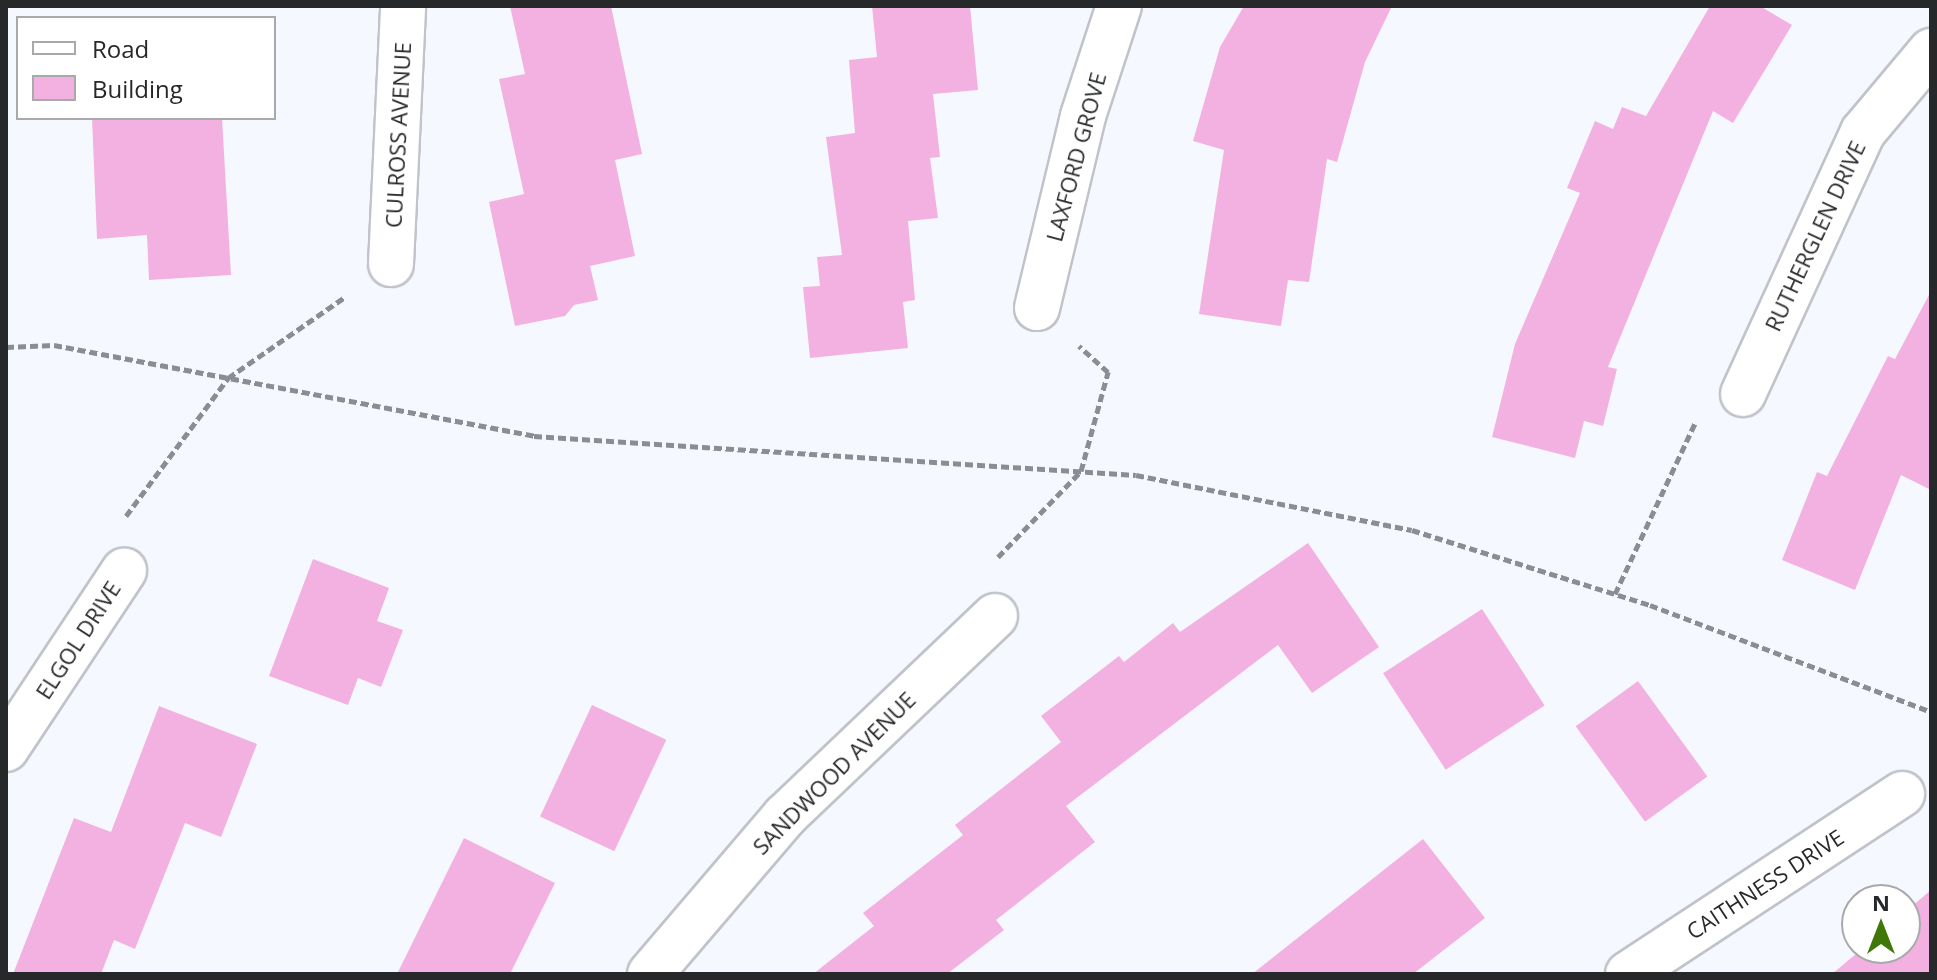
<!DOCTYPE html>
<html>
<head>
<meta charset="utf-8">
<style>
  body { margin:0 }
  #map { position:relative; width:1937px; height:980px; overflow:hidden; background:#f5f9ff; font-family:"Open Sans",sans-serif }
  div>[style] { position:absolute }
  .building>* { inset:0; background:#f3b1e1; transform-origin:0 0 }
  .path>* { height:5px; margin-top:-2.5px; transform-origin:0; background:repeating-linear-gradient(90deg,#8a8d91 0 8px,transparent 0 12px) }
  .roads { filter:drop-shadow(2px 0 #c0c3c9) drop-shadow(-2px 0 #c0c3c9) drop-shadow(0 2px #c0c3c9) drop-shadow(0 -2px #c0c3c9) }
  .street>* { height:44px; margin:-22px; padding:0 22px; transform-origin:22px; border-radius:22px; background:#fff }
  span { translate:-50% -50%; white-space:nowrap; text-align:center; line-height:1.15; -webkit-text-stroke:7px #fff; paint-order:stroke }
  .street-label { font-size:22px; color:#26282a }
  .frame { position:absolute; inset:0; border:8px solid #26282a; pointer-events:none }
  .legend { position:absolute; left:16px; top:16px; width:260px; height:104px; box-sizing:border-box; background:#fff; border:2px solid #a8a9aa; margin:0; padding:10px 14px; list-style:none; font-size:24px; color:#26282a }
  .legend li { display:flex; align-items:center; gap:16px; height:40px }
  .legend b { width:40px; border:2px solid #a8a9aa }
  .north { position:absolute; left:1841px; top:884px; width:80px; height:80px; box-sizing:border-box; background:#fff; border:2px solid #a8a9aa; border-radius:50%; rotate:0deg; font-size:22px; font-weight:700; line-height:32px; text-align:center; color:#26282a }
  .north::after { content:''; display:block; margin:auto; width:28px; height:36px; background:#407709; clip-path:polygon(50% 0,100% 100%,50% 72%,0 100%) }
</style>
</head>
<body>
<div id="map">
  <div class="building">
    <div style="clip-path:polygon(510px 6px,611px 6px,642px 154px,615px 160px,635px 256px,590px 266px,598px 300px,574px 305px,565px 316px,515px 326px,489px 202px,524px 194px,499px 79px,525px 74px)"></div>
    <div style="clip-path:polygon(872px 6px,970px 6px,978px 90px,933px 94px,940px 157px,930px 158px,938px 218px,908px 221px,915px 300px,903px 302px,908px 348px,810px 358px,803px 287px,820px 286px,817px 257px,842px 255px,826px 137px,855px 133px,849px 60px,877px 57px)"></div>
    <div style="clip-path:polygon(1244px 6px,1392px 6px,1365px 62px,1337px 162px,1327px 159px,1309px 282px,1288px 280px,1281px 326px,1199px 314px,1224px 150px,1193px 141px,1220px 47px)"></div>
    <div style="clip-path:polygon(1710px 6px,1760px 6px,1792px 25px,1733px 123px,1713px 111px,1608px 367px,1617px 369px,1603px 426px,1584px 421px,1575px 458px,1492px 437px,1515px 344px,1580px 193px,1567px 188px,1595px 121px,1613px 129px,1622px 107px,1646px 116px)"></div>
    <div style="clip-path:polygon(92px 118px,222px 118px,231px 275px,149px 280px,147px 235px,97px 239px)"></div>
    <div style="clip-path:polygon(1931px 291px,1931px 490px,1901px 475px,1855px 590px,1782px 560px,1817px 472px,1827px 476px,1888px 356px,1895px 359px)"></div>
    <div style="clip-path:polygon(1308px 543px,1379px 647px,1312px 693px,1278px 645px,1066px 806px,1095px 842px,996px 920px,1004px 930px,947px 974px,813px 974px,874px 926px,863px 913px,963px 835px,955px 825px,1061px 742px,1041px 716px,1119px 656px,1124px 662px,1173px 623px,1180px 632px)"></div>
    <div style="clip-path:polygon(313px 559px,389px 588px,377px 621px,403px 630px,381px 687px,358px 678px,348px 705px,269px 676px)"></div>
    <div style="left:1482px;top:609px;width:115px;height:118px;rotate:57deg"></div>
    <div style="left:1638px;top:681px;width:118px;height:77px;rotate:54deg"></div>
    <div style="left:592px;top:705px;width:82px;height:123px;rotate:25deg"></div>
    <div style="clip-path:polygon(159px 706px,257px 744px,221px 837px,185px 823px,135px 949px,114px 940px,101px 974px,13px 974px,74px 818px,111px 832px)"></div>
    <div style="clip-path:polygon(464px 838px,555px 883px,510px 974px,397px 974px)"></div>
    <div style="clip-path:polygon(1423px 839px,1485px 918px,1413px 974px,1252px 974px)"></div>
    <div style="clip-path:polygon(1931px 890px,1931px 974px,1832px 974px,1863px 948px,1905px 948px,1905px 912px)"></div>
  </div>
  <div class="path">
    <div style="left:6px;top:347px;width:48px;rotate:-2.4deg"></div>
    <div style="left:54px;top:345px;width:489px;rotate:10.7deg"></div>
    <div style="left:534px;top:436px;width:603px;rotate:3.71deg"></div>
    <div style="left:1136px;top:475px;width:281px;rotate:11.3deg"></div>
    <div style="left:1412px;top:530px;width:250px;rotate:17.5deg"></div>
    <div style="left:1650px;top:605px;width:301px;rotate:20.8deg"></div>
    <div style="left:126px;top:516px;width:172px;rotate:-53.5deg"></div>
    <div style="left:228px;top:378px;width:142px;rotate:-34.7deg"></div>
    <div style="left:998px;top:557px;width:120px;rotate:-46deg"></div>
    <div style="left:1081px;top:471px;width:103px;rotate:-74.7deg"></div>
    <div style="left:1108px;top:372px;width:39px;rotate:-138deg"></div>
    <div style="left:1615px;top:594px;width:189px;rotate:-64.9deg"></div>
  </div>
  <div class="roads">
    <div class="street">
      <div style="left:391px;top:264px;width:258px;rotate:-87.3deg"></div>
      <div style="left:1037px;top:308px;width:197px;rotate:-76.5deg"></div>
      <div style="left:1083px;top:116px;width:116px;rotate:-71.9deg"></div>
      <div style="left:1743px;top:394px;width:288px;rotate:-65.4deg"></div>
      <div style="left:1863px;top:132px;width:106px;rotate:-50deg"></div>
      <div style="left:6px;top:749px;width:214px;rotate:-56.5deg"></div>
      <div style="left:650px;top:974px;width:208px;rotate:-49.5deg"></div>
      <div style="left:785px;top:816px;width:290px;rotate:-43.6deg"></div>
      <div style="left:1628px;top:974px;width:328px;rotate:-33.3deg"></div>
    </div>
  </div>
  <div class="street-label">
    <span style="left:398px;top:135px;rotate:-87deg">CULROSS AVENUE</span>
    <span style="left:1076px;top:157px;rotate:-75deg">LAXFORD GROVE</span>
    <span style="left:1815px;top:236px;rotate:-65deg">RUTHERGLEN DRIVE</span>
    <span style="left:78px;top:640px;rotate:-57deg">ELGOL DRIVE</span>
    <span style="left:834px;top:773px;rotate:-45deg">SANDWOOD AVENUE</span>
    <span style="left:1765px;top:884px;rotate:-33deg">CAITHNESS DRIVE</span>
  </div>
  <div class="frame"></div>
  <ul class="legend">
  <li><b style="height:10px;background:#fff"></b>Road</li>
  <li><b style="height:22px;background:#f3b1e1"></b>Building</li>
  </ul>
  <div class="north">N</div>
</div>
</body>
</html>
